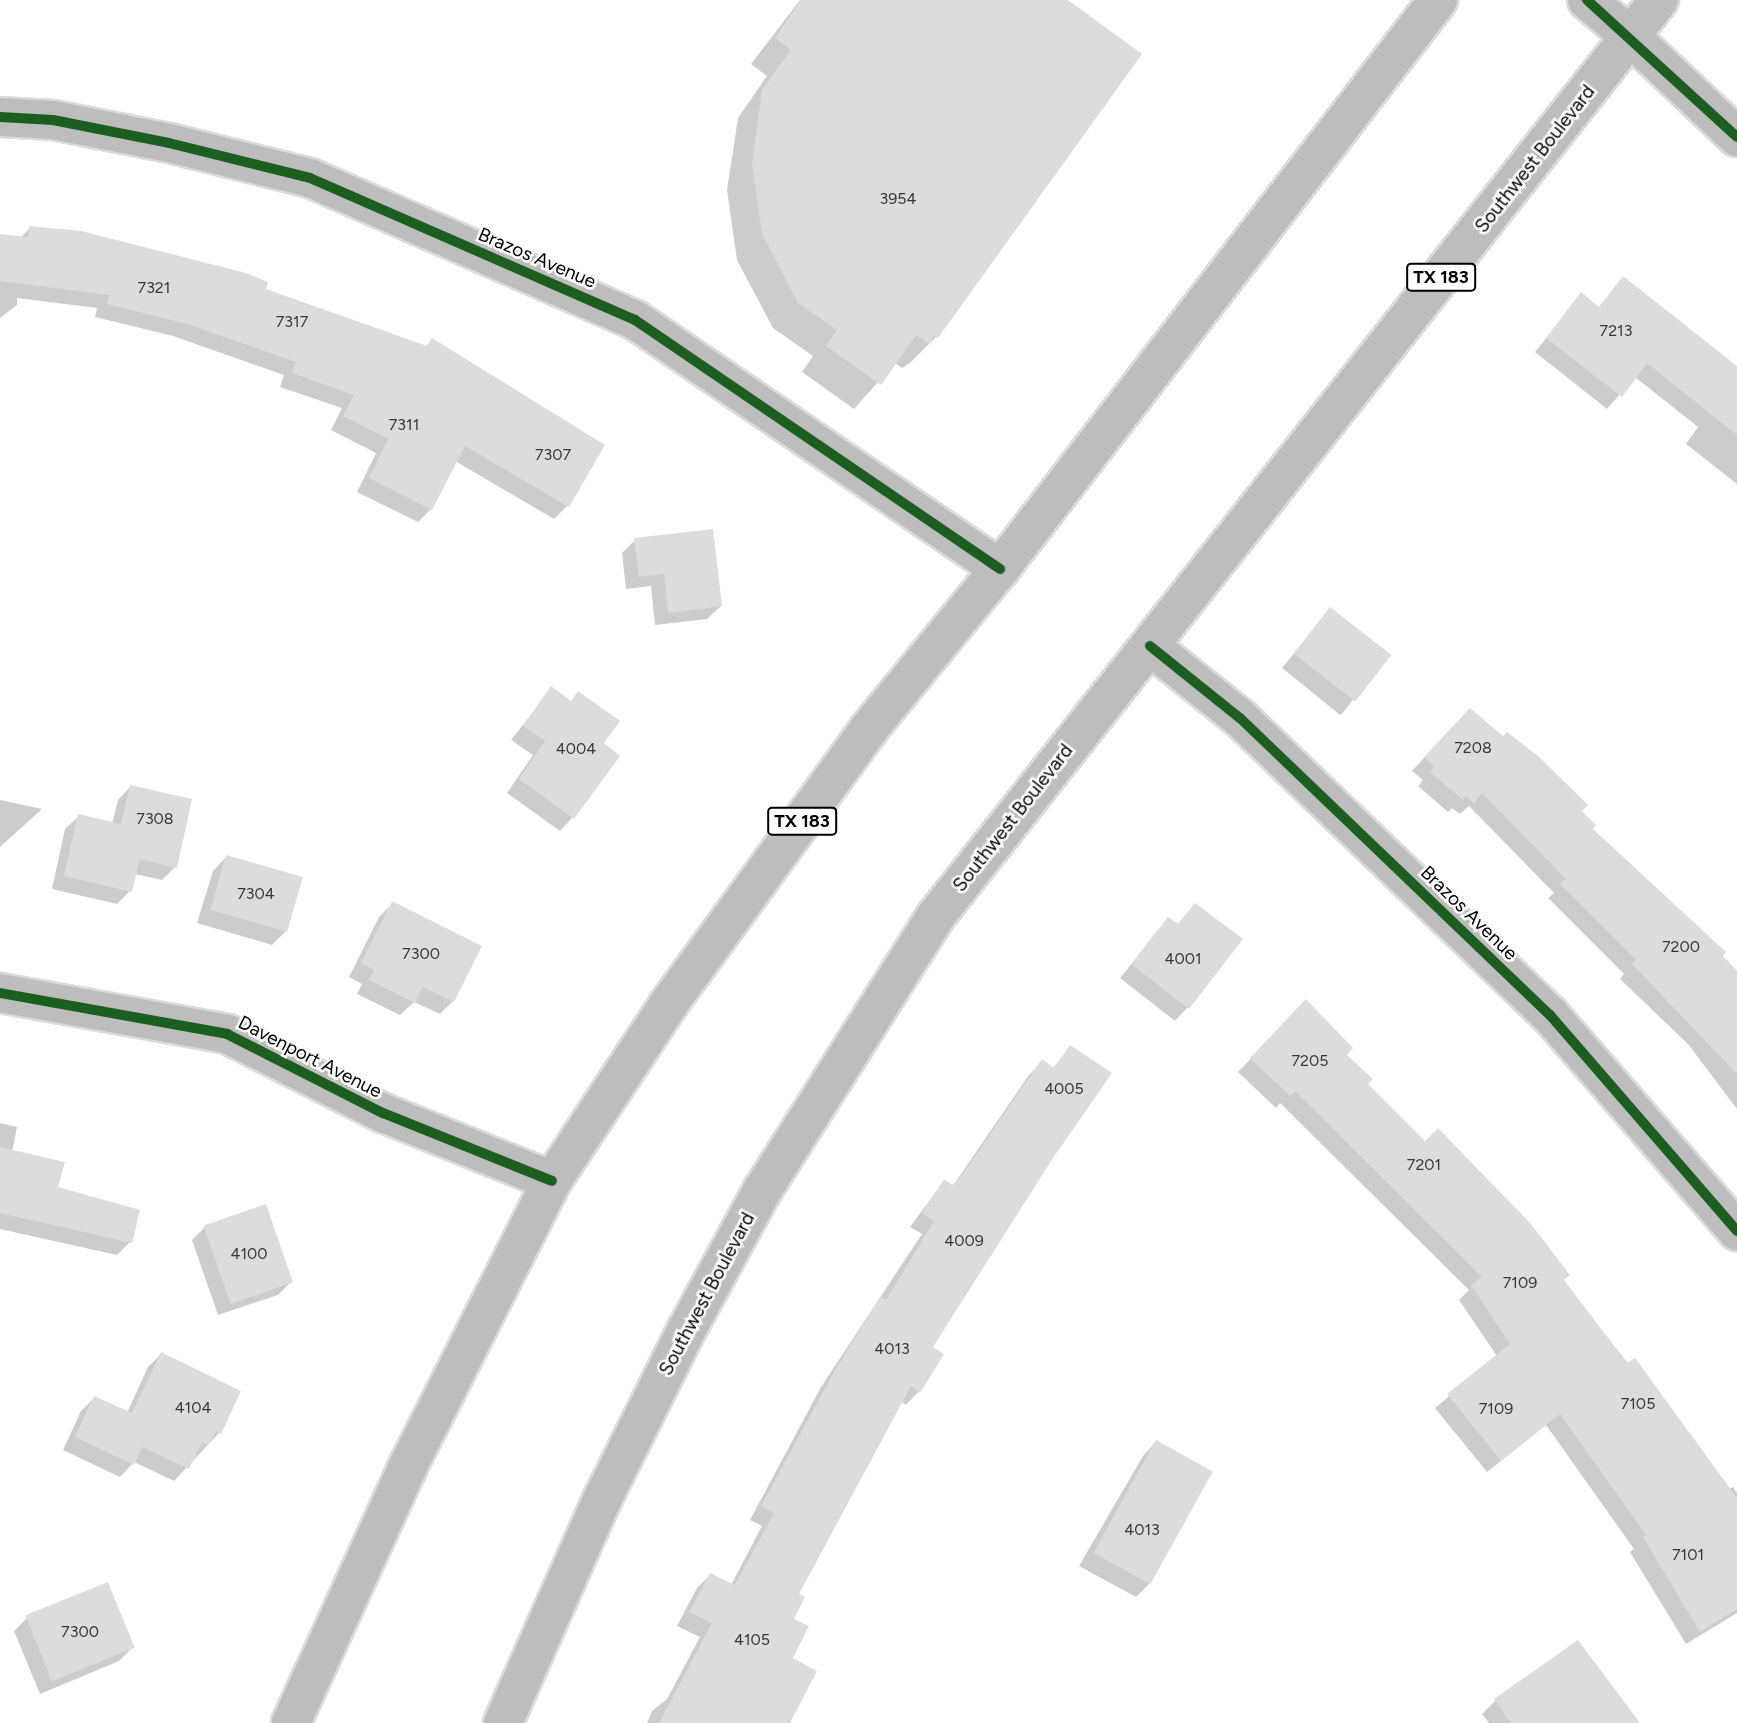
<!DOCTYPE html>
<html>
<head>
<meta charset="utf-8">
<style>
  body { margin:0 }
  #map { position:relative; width:1737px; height:1723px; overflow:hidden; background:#fff; font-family:Figtree,sans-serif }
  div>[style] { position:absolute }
  .shadow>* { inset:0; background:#0003; transform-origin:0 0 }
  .building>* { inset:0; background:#dcdcdc; transform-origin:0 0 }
  .roads { filter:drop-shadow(2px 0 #dbdbdb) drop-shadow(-2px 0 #dbdbdb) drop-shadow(0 2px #dbdbdb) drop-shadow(0 -2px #dbdbdb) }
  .minor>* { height:38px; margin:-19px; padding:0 19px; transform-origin:19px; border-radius:19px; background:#bdbdbd }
  .tertiary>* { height:38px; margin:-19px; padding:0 19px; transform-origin:19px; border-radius:19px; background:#bdbdbd }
  .primary>* { height:38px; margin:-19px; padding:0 19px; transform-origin:19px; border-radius:19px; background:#bdbdbd }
  .cycleway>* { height:10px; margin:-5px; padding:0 5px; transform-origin:5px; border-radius:5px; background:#1b5e20 }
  span { translate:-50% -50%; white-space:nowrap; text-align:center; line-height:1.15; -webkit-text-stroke:5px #fff; paint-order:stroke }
  .number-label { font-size:16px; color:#373737 }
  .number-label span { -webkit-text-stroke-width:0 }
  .shield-label span { padding:2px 5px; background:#fff; border:2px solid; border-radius:5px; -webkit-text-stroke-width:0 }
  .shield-label { font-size:18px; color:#000; font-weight:700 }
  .street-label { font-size:19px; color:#000 }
</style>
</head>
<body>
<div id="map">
  <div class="shadow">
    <div style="clip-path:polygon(800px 0,1065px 0,936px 337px,911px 362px,902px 368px,895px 363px,854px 409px,802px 372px,813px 356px,773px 328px,737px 260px,727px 190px,738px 118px,767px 76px,751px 64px)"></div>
    <div style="clip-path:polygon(30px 228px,264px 290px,425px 347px,432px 340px,603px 445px,567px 506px,554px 519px,455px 461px,431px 509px,418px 522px,357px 492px,376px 453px,331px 430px,342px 408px,280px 387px,284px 375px,173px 336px,95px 317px,97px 308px,17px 298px,17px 305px,0 318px,0 236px,20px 238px)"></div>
    <div style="clip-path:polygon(1623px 279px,1737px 368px,1737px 484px,1686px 444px,1698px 427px,1635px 377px,1607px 409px,1535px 352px,1581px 295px,1598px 308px)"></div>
    <div style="clip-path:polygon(635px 540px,721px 606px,707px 619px,655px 625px,651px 586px,626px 589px,622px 553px)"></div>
    <div style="left:1330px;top:609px;width:75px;height:76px;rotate:39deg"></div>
    <div style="clip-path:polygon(552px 688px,601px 743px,573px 817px,560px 831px,507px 793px,533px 755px,511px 740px)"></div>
    <div style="clip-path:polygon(1456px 723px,1580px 811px,1591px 829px,1737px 974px,1737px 1109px,1688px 1044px,1620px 979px,1624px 974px,1548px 898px,1554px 893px,1469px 806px,1460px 814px,1452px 808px,1448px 812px,1418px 786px,1423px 780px,1412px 771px)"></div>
    <div style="clip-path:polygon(131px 786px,175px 867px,162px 880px,135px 874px,130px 891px,117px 904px,52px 889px,65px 829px,79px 816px,112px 824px,118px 800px)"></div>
    <div style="clip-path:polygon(0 800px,42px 809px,0 847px)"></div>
    <div style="clip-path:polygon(226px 857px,285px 932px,272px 945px,197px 923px,213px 871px)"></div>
    <div style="clip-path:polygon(392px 904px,453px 1001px,440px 1014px,414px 1002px,400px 1015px,357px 994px,362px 984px,349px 977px,379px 917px)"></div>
    <div style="clip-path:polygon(1195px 905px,1188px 1007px,1175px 1021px,1120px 978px,1169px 919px,1177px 925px)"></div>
    <div style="clip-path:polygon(1306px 1002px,1366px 1084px,1562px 1281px,1729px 1489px,1733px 1487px,1737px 1493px,1737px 1613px,1686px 1644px,1630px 1552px,1634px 1549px,1546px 1425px,1487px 1472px,1435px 1408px,1497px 1356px,1459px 1300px,1469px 1290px,1280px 1103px,1276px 1108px,1238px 1072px)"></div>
    <div style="clip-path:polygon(1071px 1047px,1051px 1157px,930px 1347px,919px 1391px,906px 1405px,900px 1401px,797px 1595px,762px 1723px,647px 1723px,652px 1711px,667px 1699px,700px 1637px,677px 1626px,697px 1588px,710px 1575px,731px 1585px,762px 1526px,750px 1520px,821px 1387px,922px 1234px,910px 1227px,944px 1181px,952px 1187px,1029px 1075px,1042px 1062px,1052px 1069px)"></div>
    <div style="clip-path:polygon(0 1123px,17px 1127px,12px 1152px,130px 1242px,117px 1255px,0 1229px)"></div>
    <div style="clip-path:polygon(205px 1227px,291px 1282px,278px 1295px,218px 1315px,192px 1240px)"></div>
    <div style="clip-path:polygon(161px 1354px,219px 1433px,174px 1481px,134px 1462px,120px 1477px,63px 1450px,81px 1411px,94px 1398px,127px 1413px,148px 1367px)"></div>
    <div style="clip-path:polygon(1156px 1442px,1149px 1584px,1136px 1597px,1079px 1566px,1143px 1456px)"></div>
    <div style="clip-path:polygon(27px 1618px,132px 1648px,119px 1661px,40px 1694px,14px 1631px)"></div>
    <div style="clip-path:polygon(1578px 1642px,1615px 1723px,1489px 1723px,1482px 1714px,1495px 1701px)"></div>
  </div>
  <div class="building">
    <div style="clip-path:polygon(801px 0,1068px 0,1142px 54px,938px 338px,934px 336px,929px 344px,916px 335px,881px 385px,826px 346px,837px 330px,798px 303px,762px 234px,752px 164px,762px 90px,791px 50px,775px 38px)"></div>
    <div style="clip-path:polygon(29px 226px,81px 231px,246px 273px,268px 282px,266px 289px,427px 346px,432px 338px,605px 445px,569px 507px,465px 446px,432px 510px,369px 478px,388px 439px,343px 416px,354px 395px,292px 373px,296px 362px,187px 324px,107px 304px,109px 295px,0 281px,0 234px,28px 237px)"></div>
    <div style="clip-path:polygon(1623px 276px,1737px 366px,1737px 435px,1647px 363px,1622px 397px,1546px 338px,1581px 292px,1599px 307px)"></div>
    <div style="clip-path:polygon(713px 529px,722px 606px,668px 613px,664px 574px,639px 577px,634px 538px)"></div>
    <div style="left:1330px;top:607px;width:78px;height:59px;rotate:38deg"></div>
    <div style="clip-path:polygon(551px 686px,571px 701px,578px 691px,620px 721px,604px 743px,620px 756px,574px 819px,519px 779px,545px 741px,523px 726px)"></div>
    <div style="clip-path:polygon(1470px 708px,1503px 736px,1507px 732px,1539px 757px,1588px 805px,1582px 811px,1596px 825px,1593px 829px,1726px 952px,1723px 956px,1737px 971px,1737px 1074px,1632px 964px,1636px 960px,1560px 884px,1566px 879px,1482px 793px,1474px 803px,1466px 796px,1463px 800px,1430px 772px,1434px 766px,1424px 757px)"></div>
    <div style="clip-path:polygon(130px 785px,192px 799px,177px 868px,140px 859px,132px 892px,64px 876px,78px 814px,121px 824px)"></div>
    <div style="left:226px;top:855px;width:80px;height:57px;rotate:16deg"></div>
    <div style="clip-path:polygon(392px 901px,482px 946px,454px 1002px,422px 987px,415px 1003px,369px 980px,374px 970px,361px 963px)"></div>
    <div style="clip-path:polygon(1195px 903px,1243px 939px,1189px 1009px,1131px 964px,1168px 917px,1178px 924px)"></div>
    <div style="clip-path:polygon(1306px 999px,1353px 1048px,1347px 1055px,1373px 1079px,1368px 1084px,1425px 1141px,1438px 1128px,1531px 1224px,1570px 1275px,1564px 1280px,1627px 1363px,1635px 1358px,1737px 1498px,1737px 1609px,1700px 1632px,1643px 1537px,1646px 1535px,1560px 1414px,1501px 1461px,1447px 1394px,1510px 1344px,1471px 1285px,1482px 1277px,1295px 1091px,1290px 1096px,1250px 1058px)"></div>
    <div style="clip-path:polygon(1070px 1045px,1112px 1073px,1053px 1158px,933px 1347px,944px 1354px,920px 1393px,911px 1386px,799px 1594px,805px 1597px,794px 1619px,809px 1626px,793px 1658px,817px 1671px,790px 1723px,659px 1723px,712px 1623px,689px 1612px,710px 1573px,735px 1585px,774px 1513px,761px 1506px,834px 1372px,880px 1297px,886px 1300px,934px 1221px,922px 1213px,944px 1179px,952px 1185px,962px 1175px,1042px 1059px,1054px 1068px)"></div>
    <div style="clip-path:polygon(0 1147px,65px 1162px,58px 1187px,140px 1210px,132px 1243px,0 1213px)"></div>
    <div style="left:266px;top:1204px;width:83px;height:66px;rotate:71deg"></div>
    <div style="clip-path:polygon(161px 1352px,241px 1391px,221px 1434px,216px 1431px,208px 1445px,202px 1442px,189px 1469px,142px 1447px,134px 1465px,75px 1437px,94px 1396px,132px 1413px)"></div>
    <div style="left:1156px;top:1440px;width:65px;height:129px;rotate:29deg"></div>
    <div style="left:108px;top:1582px;width:71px;height:89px;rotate:68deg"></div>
    <div style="clip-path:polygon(1578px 1640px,1640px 1723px,1511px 1723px,1494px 1699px)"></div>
  </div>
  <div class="roads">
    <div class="minor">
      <div style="left:1631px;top:37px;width:146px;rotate:43.3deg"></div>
      <div style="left:0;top:117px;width:53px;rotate:3.2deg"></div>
      <div style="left:53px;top:120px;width:118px;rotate:11.2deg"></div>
      <div style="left:169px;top:143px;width:145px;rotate:13.9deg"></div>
      <div style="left:310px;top:178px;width:355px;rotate:23.6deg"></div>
      <div style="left:635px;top:320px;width:442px;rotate:34.3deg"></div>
      <div style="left:1150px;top:646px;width:115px;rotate:38.7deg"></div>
      <div style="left:1240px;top:718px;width:429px;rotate:43.8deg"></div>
      <div style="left:1550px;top:1015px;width:286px;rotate:49.1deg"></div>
      <div style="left:0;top:993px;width:231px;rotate:10.2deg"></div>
      <div style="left:227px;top:1034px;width:175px;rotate:26.9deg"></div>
      <div style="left:383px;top:1113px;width:182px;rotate:21.9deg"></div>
    </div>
    <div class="tertiary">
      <div style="left:1587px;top:0;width:57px;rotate:40.1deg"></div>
    </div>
    <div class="primary">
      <div style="left:291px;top:1723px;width:280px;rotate:-65.5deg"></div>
      <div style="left:407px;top:1468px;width:322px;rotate:-63.2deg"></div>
      <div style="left:552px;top:1181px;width:214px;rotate:-56.6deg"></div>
      <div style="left:670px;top:1002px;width:336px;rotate:-53.9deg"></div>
      <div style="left:868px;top:730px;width:208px;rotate:-50.7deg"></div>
      <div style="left:1000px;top:569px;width:718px;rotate:-52.41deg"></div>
      <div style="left:503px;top:1723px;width:242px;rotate:-66.1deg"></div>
      <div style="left:601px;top:1502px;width:193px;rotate:-63.6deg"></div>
      <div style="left:687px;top:1329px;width:157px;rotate:-61.5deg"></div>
      <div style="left:762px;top:1191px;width:325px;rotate:-57.7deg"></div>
      <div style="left:936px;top:916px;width:1167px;rotate:-51.72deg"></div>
    </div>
  </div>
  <div class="cycleway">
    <div style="left:1587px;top:0;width:203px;rotate:42.4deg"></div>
    <div style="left:0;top:117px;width:53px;rotate:3.2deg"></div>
    <div style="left:53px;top:120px;width:118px;rotate:11.2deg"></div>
    <div style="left:169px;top:143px;width:145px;rotate:13.9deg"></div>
    <div style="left:310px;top:178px;width:355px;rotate:23.6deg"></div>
    <div style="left:635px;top:320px;width:442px;rotate:34.3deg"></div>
    <div style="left:1150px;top:646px;width:115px;rotate:38.7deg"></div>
    <div style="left:1240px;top:718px;width:429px;rotate:43.8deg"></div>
    <div style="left:1550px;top:1015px;width:286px;rotate:49.1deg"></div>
    <div style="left:0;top:993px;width:231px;rotate:10.2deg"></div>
    <div style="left:227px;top:1034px;width:175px;rotate:26.9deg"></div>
    <div style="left:383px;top:1113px;width:182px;rotate:21.9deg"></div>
  </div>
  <div class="number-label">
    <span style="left:898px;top:199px">3954</span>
    <span style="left:154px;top:288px">7321</span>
    <span style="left:292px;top:322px">7317</span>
    <span style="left:1616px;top:331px">7213</span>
    <span style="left:404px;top:425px">7311</span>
    <span style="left:553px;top:455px">7307</span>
    <span style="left:1473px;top:748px">7208</span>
    <span style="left:576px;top:749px">4004</span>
    <span style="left:155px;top:819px">7308</span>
    <span style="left:256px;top:894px">7304</span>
    <span style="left:1681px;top:947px">7200</span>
    <span style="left:421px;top:954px">7300</span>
    <span style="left:1183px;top:959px">4001</span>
    <span style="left:1310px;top:1061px">7205</span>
    <span style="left:1064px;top:1089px">4005</span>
    <span style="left:1424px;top:1165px">7201</span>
    <span style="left:964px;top:1241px">4009</span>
    <span style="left:249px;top:1254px">4100</span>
    <span style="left:1520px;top:1283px">7109</span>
    <span style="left:892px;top:1349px">4013</span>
    <span style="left:1638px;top:1404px">7105</span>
    <span style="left:193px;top:1408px">4104</span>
    <span style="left:1496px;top:1409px">7109</span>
    <span style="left:1142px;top:1530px">4013</span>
    <span style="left:1688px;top:1555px">7101</span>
    <span style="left:80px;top:1632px">7300</span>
    <span style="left:752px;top:1640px">4105</span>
  </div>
  <div class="shield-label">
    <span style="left:1441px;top:277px">TX 183</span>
    <span style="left:802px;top:821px">TX 183</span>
  </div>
  <div class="street-label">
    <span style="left:1535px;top:159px;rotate:-52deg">Southwest Boulevard</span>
    <span style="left:537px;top:258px;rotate:23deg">Brazos Avenue</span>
    <span style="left:1013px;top:818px;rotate:-52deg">Southwest Boulevard</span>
    <span style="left:1469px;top:913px;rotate:44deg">Brazos Avenue</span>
    <span style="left:310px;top:1057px;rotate:27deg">Davenport Avenue</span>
    <span style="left:707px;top:1294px;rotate:-62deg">Southwest Boulevard</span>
  </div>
</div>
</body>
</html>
